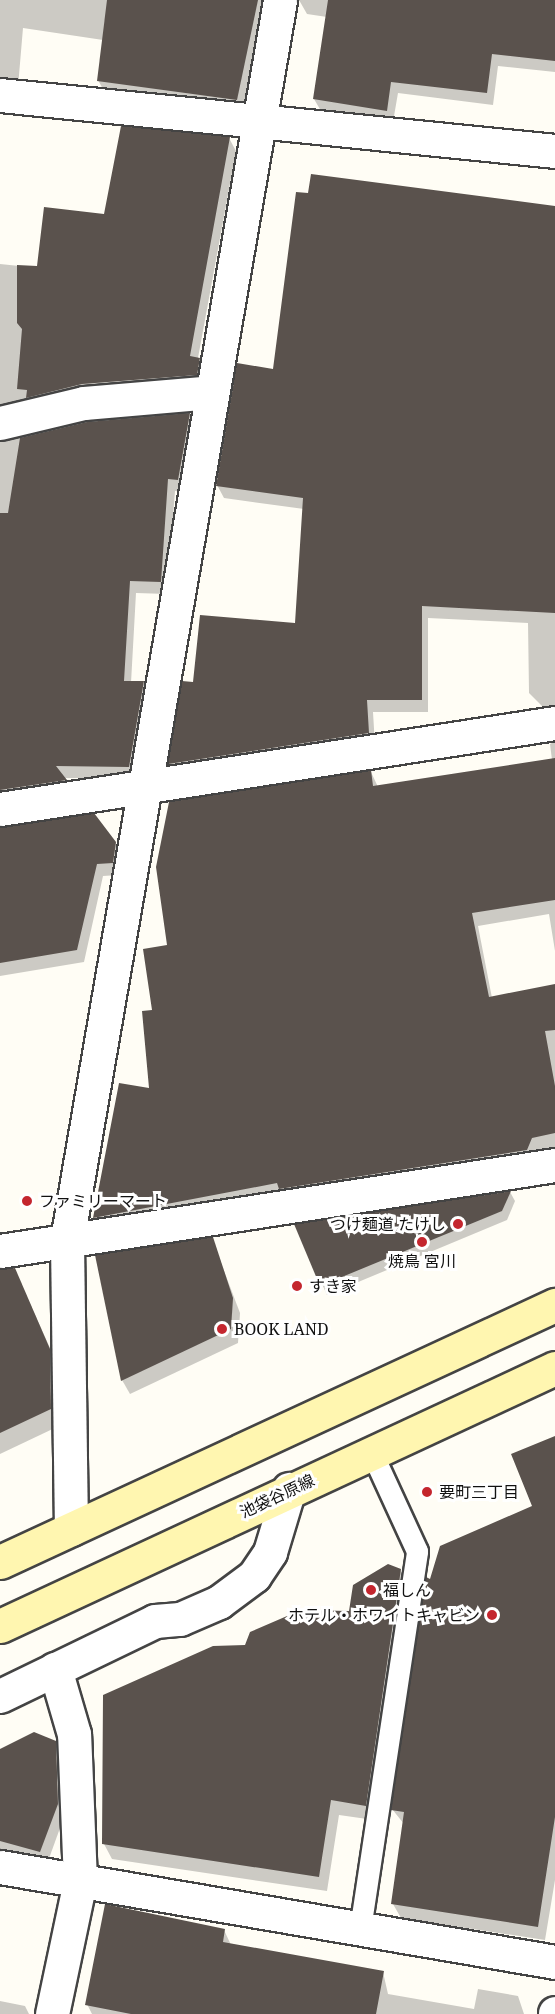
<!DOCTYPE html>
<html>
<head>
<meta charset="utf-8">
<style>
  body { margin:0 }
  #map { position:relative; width:555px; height:2014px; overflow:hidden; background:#fffdf5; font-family:"Noto Serif","Noto Sans JP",serif }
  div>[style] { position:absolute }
  .shadow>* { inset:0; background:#0003 }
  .building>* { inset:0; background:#5a524d }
  .roads { filter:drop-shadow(2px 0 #444) drop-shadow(-2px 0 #444) drop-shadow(0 2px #444) drop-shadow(0 -2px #444) }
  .lane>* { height:21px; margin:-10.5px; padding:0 10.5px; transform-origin:10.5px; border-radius:10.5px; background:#fff }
  .street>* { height:33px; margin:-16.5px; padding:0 16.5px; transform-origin:16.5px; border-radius:16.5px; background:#fff }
  .secondary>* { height:33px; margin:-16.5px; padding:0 16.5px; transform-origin:16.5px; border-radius:16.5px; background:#fff6b0 }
  .dots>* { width:16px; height:16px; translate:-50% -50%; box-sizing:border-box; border:3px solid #fff; border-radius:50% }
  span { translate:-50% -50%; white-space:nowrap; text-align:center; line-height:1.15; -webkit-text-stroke:6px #fff; paint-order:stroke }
  .poi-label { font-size:16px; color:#111 }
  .left { translate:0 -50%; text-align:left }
  .right { translate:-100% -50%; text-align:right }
  .street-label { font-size:16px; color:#111 }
</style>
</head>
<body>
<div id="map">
  <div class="shadow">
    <div style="clip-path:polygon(0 0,279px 0,265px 9px,244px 112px,105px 93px,98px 80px,103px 40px,23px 28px,18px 87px,0 86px)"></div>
    <div style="clip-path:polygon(299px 0,555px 0,555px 72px,498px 66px,493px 105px,398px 93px,393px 122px,321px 111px,314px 99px,327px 17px,307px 14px)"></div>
    <div style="clip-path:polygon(229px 138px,236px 151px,198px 358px,206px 371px,203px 387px,0 419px,0 264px,39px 268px,105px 215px)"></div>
    <div style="clip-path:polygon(555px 208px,555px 719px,529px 693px,528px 623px,428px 618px,428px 712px,373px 712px,375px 745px,176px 776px,169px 764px,195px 683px,296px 625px,304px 509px,224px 498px,217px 485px,275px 371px)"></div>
    <div style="clip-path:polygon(189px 414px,196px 426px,185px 492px,175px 491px,167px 594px,136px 593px,131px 683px,143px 683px,150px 695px,136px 778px,64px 778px,72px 792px,0 806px,0 442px,87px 423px)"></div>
    <div style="clip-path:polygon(555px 741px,555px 951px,549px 914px,478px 926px,492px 998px,555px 985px,555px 1149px,102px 1229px,95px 1217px,151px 1090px,154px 1012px,169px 946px,371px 772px,378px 787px,552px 760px,550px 744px)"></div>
    <div style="clip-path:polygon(0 828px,115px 842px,123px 855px,119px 875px,103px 876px,84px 962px,0 976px)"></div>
    <div style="clip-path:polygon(510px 1192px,515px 1201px,507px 1220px,327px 1295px,296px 1226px)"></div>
    <div style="clip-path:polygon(212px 1239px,240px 1313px,238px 1343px,130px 1394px,122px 1380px)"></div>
    <div style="clip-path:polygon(18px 1277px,59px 1368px,59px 1426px,0 1454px,0 1285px)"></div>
    <div style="clip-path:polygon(555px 1477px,555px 1880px,545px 1940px,401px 1918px,393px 1904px,404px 1824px,392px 1809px,431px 1581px,533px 1507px)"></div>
    <div style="clip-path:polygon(400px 1570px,409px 1585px,374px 1820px,339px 1815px,327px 1891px,112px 1859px,104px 1844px,246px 1646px,350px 1612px)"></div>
    <div style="clip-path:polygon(54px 1742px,62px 1755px,64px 1817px,47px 1864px,0 1851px,0 1751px)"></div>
    <div style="clip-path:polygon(224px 1930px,231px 1945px,383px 1972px,388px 1994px,474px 2009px,478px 1989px,518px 1996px,524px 2014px,92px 2014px,87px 2004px)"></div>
    <div style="clip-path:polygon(0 2001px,25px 2006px,29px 2014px,0 2014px)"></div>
  </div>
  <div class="building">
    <div style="clip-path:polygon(107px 0,258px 0,237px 100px,97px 81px)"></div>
    <div style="clip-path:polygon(328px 0,555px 0,555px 61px,492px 54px,487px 93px,391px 82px,387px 111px,313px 99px)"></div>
    <div style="clip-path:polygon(121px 126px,230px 137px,190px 356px,200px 358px,197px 375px,82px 384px,26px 398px,27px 390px,17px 389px,22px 329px,17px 323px,17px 265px,37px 266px,44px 207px,104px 214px)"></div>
    <div style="clip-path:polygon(311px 174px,555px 206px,555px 613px,422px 606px,422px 700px,367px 700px,369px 733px,168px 764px,182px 681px,193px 682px,200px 615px,295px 623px,303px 498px,216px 486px,237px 363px,273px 369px,296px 192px,308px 193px)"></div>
    <div style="clip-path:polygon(190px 413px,178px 480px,168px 479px,161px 582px,130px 581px,124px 681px,144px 681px,129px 767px,56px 766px,67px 780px,0 790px,0 513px,8px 513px,20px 438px,87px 422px)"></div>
    <div style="clip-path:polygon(555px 758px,555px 900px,472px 913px,489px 997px,555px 984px,555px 1030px,545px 1031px,555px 1086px,555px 1133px,532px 1138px,527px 1150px,279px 1189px,277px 1183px,93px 1218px,119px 1083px,149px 1088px,142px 1011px,152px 1010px,143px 949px,167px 945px,156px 867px,169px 802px,371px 770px,373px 786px)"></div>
    <div style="clip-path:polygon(94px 813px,116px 842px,113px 863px,97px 864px,77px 950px,0 963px,0 827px)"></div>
    <div style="clip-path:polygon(511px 1191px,502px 1211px,320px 1286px,294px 1224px)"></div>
    <div style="clip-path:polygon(213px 1237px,233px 1298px,231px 1329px,121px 1381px,95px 1255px)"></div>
    <div style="clip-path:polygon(15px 1268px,50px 1349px,51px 1409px,0 1433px,0 1269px)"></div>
    <div style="clip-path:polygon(555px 1436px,555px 1817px,538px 1927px,391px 1904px,404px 1812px,391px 1810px,426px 1577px,430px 1579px,440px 1546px,532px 1506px,511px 1454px)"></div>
    <div style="clip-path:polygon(388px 1564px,401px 1569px,366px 1806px,331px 1800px,319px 1877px,102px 1844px,103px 1695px,213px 1646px,245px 1645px,250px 1632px,301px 1610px,349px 1611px,353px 1585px)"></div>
    <div style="clip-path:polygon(34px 1732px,56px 1741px,58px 1804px,40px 1852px,0 1841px,0 1749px)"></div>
    <div style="clip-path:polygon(105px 1904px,225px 1929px,223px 1942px,384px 1971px,376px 2014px,131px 2014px,85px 2005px)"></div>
  </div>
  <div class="roads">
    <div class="lane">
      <div style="left:360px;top:1929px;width:382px;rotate:-81.4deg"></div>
      <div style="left:417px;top:1551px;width:108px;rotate:-114.7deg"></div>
    </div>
    <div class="street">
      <div style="left:0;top:95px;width:558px;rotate:5.76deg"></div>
      <div style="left:0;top:423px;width:86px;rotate:-13.4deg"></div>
      <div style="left:84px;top:403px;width:128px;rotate:-4.9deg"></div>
      <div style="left:0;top:809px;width:562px;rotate:-8.81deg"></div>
      <div style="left:0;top:1251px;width:562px;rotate:-8.81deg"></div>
      <div style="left:71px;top:1529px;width:289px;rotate:-90.8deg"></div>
      <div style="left:67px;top:1240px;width:1258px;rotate:-80.25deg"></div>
      <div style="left:0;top:1696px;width:172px;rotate:-25.8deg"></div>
      <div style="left:155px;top:1621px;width:25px;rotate:-5deg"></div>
      <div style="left:180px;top:1619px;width:43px;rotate:-23.6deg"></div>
      <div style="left:219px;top:1602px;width:44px;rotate:-36.6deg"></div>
      <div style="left:254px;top:1576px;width:29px;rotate:-56deg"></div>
      <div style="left:270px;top:1552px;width:66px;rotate:-73.2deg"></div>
      <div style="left:0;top:1867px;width:563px;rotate:9.71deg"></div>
      <div style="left:52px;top:2014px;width:136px;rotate:-78.1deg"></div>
      <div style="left:80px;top:1881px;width:147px;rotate:-92.3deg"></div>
      <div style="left:74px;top:1734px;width:68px;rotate:-106.3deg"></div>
      <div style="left:555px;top:2014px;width:1px;rotate:-90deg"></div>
    </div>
    <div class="secondary">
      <div style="left:0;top:1562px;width:612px;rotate:-24.85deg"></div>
      <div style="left:0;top:1626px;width:612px;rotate:-24.93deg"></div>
    </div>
  </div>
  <div class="dots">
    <div style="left:27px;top:1201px;background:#c4262e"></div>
    <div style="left:458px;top:1224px;background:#c4262e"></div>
    <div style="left:422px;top:1242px;background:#c4262e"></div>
    <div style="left:297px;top:1286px;background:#c4262e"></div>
    <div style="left:222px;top:1329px;background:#c4262e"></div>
    <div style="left:427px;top:1492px;background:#c4262e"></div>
    <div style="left:371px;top:1590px;background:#c4262e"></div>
    <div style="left:492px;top:1615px;background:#c4262e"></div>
  </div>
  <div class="poi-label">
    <span class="left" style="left:39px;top:1201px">ファミリーマート</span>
    <span class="right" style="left:446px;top:1224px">つけ麺道 たけし</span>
    <span style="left:422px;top:1261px">焼鳥 宮川</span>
    <span class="left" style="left:309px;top:1286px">すき家</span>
    <span class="left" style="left:234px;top:1329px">BOOK LAND</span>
    <span class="left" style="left:439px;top:1492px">要町三丁目</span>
    <span class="left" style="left:383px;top:1590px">福しん</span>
    <span class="right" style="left:480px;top:1615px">ホテル・ホワイトキャビン</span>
  </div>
  <div class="street-label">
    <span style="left:277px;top:1496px;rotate:-25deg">池袋谷原線</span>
  </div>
</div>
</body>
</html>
